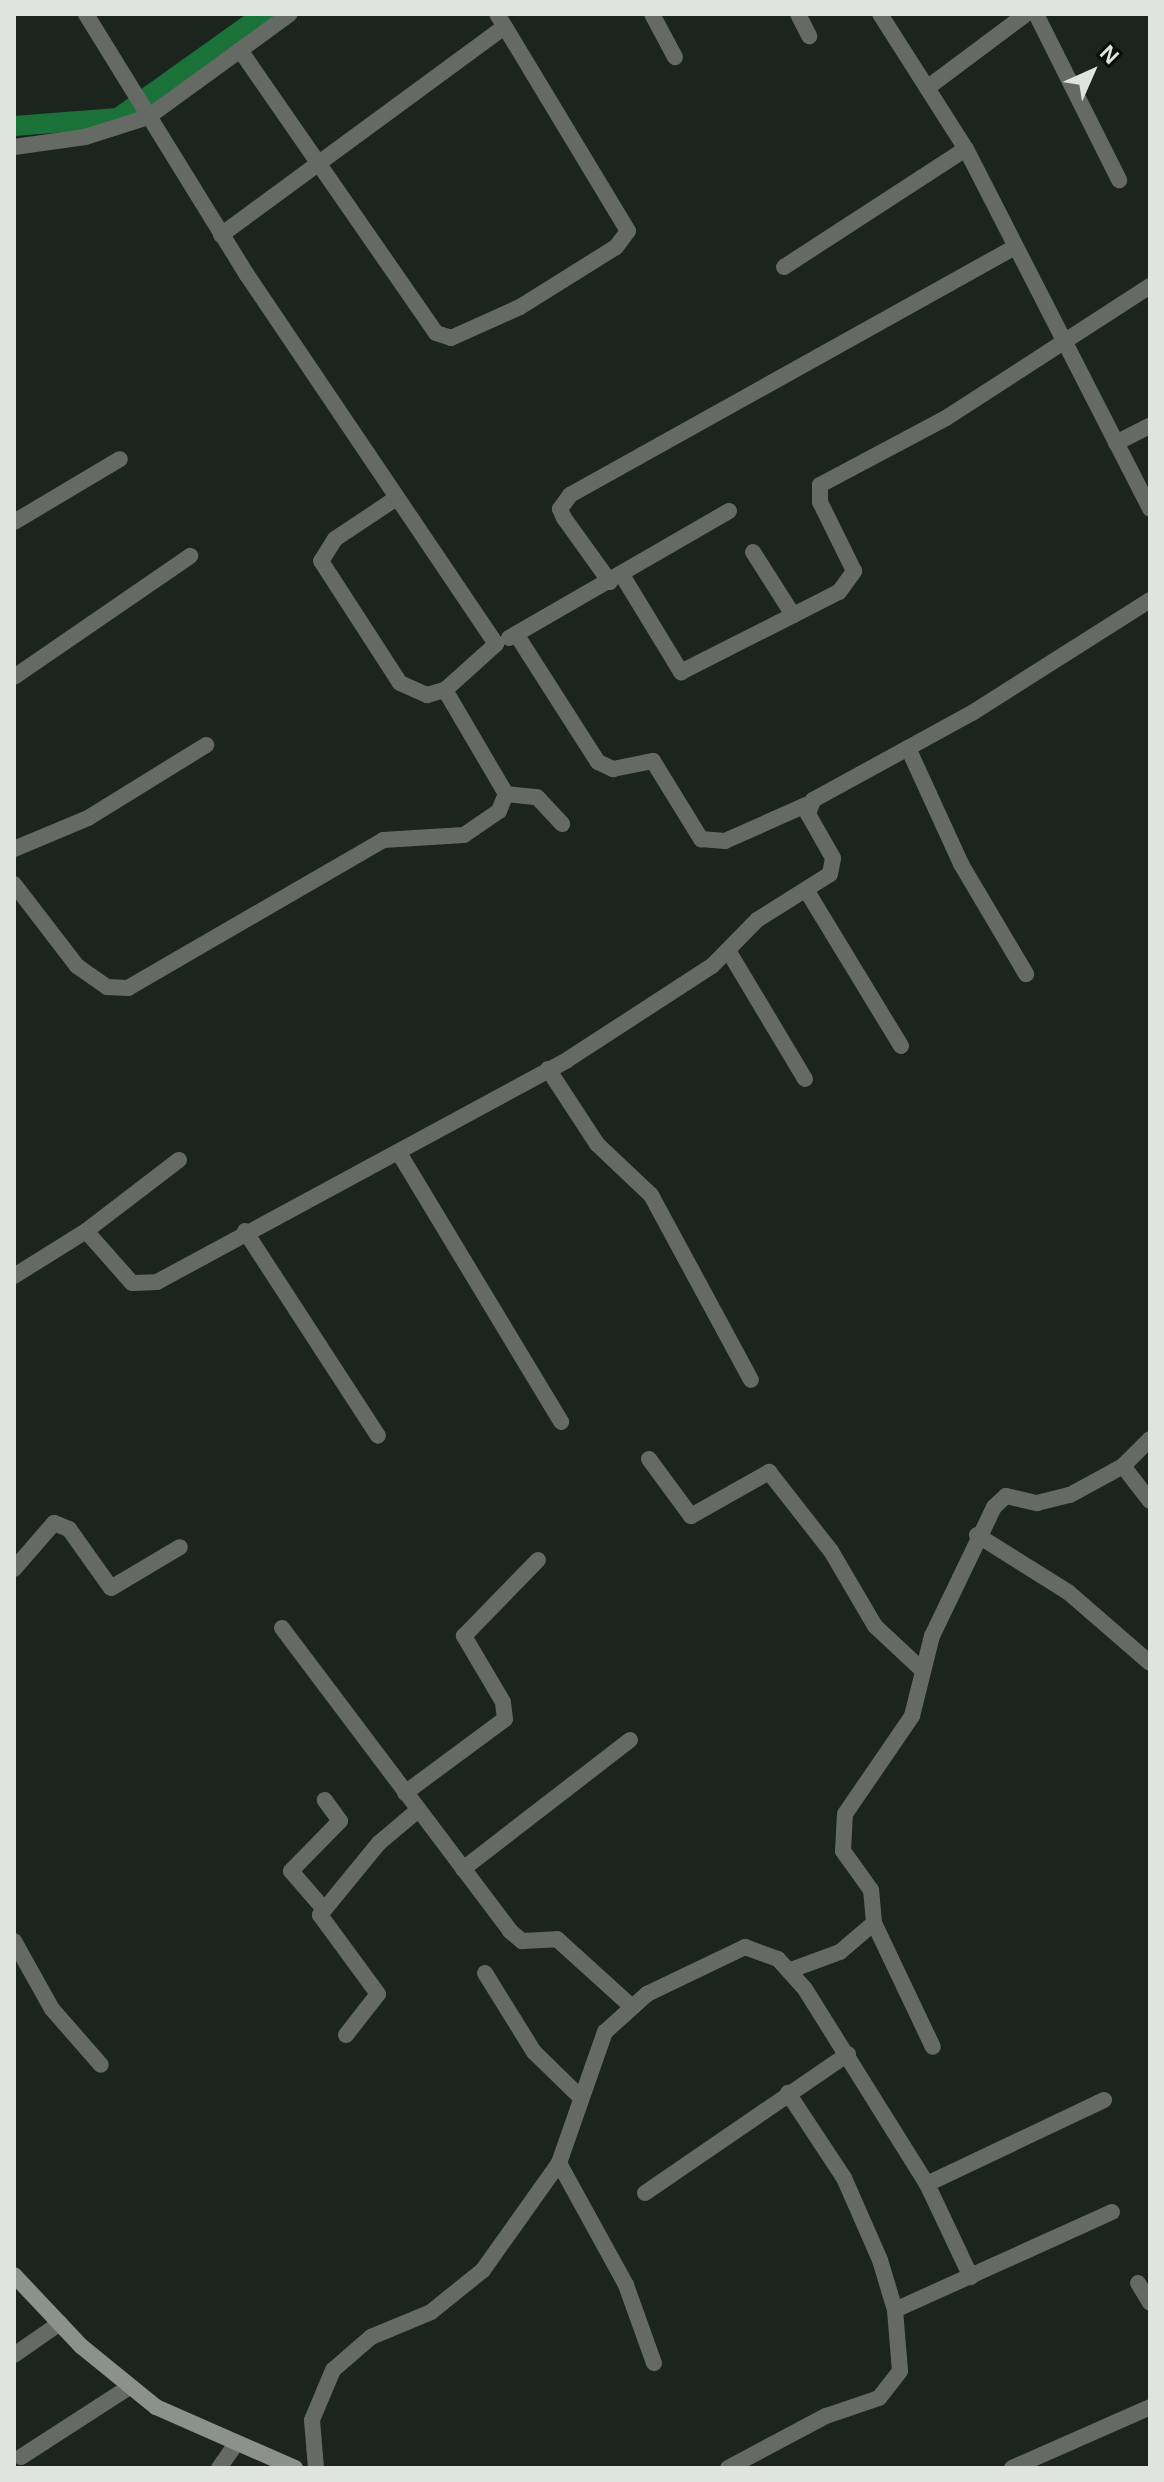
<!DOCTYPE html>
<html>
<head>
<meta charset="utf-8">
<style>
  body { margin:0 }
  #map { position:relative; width:1164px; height:2482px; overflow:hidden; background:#1c251d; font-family:Arial,sans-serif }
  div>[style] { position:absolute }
  .canal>* { height:20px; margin:-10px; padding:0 10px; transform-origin:10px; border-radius:10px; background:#1a7238 }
  .minor>* { height:16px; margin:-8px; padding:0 8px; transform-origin:8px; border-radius:8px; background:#656a65 }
  .tertiary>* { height:16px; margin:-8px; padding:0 8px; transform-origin:8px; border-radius:8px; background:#656a65 }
  .secondary>* { height:16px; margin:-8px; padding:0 8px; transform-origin:8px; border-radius:8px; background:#8b928c }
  span { translate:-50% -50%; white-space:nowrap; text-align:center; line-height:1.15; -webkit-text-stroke:7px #090d09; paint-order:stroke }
  .frame { position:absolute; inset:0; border:16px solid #dee4de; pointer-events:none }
  .north { position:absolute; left:1052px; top:32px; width:80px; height:80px; -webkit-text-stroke:6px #090d09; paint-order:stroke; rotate:45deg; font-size:22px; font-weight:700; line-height:32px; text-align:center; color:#dee4de }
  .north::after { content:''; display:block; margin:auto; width:28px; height:36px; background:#dee4de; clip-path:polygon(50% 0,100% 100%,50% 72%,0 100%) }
</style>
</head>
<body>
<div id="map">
  <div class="canal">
    <div style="left:14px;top:126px;width:104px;rotate:-4.4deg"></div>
    <div style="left:118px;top:118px;width:179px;rotate:-35.5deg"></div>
  </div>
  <div class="minor">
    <div style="left:652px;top:14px;width:49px;rotate:61.9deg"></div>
    <div style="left:798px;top:14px;width:25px;rotate:63deg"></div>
    <div style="left:1036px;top:14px;width:186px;rotate:63.4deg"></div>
    <div style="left:240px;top:50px;width:344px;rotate:55.3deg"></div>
    <div style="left:436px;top:333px;width:16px;rotate:18deg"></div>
    <div style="left:451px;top:338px;width:76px;rotate:-24.2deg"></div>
    <div style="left:520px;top:307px;width:113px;rotate:-32deg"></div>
    <div style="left:616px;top:247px;width:20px;rotate:-53deg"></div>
    <div style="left:628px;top:231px;width:253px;rotate:-121.1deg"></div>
    <div style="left:927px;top:88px;width:124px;rotate:-36.8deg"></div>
    <div style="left:221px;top:235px;width:351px;rotate:-36.3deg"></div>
    <div style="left:784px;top:267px;width:217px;rotate:-33deg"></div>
    <div style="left:1116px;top:443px;width:38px;rotate:-27deg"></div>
    <div style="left:395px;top:499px;width:72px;rotate:146.3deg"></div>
    <div style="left:335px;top:539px;width:26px;rotate:122deg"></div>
    <div style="left:321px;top:561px;width:145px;rotate:57.1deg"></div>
    <div style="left:400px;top:683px;width:30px;rotate:24deg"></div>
    <div style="left:427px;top:695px;width:19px;rotate:-16deg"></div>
    <div style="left:14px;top:522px;width:123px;rotate:-30.7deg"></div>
    <div style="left:753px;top:552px;width:75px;rotate:57.6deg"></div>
    <div style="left:622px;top:575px;width:114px;rotate:58.7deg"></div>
    <div style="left:681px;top:672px;width:177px;rotate:-26.9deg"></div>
    <div style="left:839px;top:592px;width:26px;rotate:-54deg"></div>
    <div style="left:854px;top:571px;width:77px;rotate:-116.2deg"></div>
    <div style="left:820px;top:502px;width:17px;rotate:-90deg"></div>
    <div style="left:820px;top:485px;width:143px;rotate:-28deg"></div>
    <div style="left:946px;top:418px;width:243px;rotate:-32.9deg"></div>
    <div style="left:610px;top:582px;width:79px;rotate:-125.7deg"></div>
    <div style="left:564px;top:518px;width:10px;rotate:-114deg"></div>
    <div style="left:560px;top:509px;width:17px;rotate:-54deg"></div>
    <div style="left:570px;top:495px;width:509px;rotate:-29.13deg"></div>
    <div style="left:516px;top:634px;width:152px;rotate:57.4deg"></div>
    <div style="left:598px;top:762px;width:17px;rotate:25deg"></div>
    <div style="left:613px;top:769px;width:41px;rotate:-11.3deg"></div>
    <div style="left:653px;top:761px;width:92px;rotate:58.4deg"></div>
    <div style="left:701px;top:839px;width:24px;rotate:5deg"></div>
    <div style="left:725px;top:841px;width:91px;rotate:-24deg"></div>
    <div style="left:509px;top:638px;width:254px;rotate:-30deg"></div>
    <div style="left:14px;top:677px;width:214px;rotate:-34.5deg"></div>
    <div style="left:908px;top:748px;width:128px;rotate:65.4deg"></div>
    <div style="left:961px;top:864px;width:128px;rotate:59.4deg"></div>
    <div style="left:506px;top:794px;width:31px;rotate:6deg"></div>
    <div style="left:537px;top:797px;width:37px;rotate:47deg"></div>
    <div style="left:14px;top:849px;width:80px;rotate:-22.7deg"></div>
    <div style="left:88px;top:818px;width:139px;rotate:-31.7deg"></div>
    <div style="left:14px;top:884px;width:103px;rotate:52.5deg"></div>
    <div style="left:77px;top:966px;width:37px;rotate:35deg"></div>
    <div style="left:107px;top:987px;width:21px;rotate:3deg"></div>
    <div style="left:128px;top:988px;width:295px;rotate:-30.1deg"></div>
    <div style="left:383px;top:840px;width:81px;rotate:-3.5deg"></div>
    <div style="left:464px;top:835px;width:42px;rotate:-34.4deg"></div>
    <div style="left:499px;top:811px;width:18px;rotate:-68deg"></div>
    <div style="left:506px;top:794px;width:121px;rotate:-120.4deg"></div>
    <div style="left:445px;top:690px;width:69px;rotate:-42deg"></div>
    <div style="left:496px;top:644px;width:445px;rotate:-124deg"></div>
    <div style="left:247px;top:275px;width:307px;rotate:-121.7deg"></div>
    <div style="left:808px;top:893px;width:179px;rotate:58.7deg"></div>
    <div style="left:729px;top:952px;width:148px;rotate:59.1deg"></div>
    <div style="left:548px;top:1069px;width:90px;rotate:56.8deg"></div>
    <div style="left:597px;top:1144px;width:74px;rotate:43.4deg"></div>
    <div style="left:651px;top:1195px;width:210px;rotate:61.6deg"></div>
    <div style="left:399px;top:1153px;width:314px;rotate:58.9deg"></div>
    <div style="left:86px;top:1231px;width:117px;rotate:-37.4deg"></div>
    <div style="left:245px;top:1231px;width:244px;rotate:57deg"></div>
    <div style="left:14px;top:1276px;width:85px;rotate:-32deg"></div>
    <div style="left:86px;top:1231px;width:69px;rotate:48.5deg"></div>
    <div style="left:132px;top:1283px;width:25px;rotate:-2deg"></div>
    <div style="left:157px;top:1282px;width:466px;rotate:-28.4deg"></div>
    <div style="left:567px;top:1060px;width:173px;rotate:-33deg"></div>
    <div style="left:712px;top:966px;width:64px;rotate:-45.6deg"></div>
    <div style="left:757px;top:920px;width:86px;rotate:-32.2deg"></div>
    <div style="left:830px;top:874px;width:16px;rotate:-79deg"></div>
    <div style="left:833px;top:858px;width:51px;rotate:-119.6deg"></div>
    <div style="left:808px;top:814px;width:15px;rotate:-70deg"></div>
    <div style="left:813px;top:800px;width:181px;rotate:-28.7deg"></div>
    <div style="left:972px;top:713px;width:211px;rotate:-32.4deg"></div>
    <div style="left:649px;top:1459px;width:71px;rotate:53.6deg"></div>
    <div style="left:691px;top:1516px;width:90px;rotate:-29.4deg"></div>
    <div style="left:769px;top:1472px;width:100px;rotate:51.9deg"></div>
    <div style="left:831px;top:1551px;width:87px;rotate:59.6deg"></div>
    <div style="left:875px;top:1626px;width:62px;rotate:43deg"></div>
    <div style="left:1123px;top:1466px;width:44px;rotate:52.4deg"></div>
    <div style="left:977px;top:1535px;width:107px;rotate:32.1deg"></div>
    <div style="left:1068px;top:1592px;width:108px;rotate:40.9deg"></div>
    <div style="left:14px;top:1569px;width:61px;rotate:-49deg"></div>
    <div style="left:54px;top:1523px;width:16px;rotate:22deg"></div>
    <div style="left:69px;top:1529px;width:72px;rotate:54.6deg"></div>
    <div style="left:111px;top:1588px;width:80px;rotate:-30.7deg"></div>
    <div style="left:282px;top:1628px;width:379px;rotate:53deg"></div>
    <div style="left:510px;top:1931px;width:16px;rotate:40deg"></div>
    <div style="left:522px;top:1941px;width:35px;rotate:-3deg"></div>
    <div style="left:557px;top:1939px;width:100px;rotate:42.2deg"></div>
    <div style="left:405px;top:1793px;width:124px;rotate:-36.5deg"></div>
    <div style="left:505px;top:1719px;width:17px;rotate:-97deg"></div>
    <div style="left:503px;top:1702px;width:77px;rotate:-120.6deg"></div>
    <div style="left:464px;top:1636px;width:106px;rotate:-45.8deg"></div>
    <div style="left:463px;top:1869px;width:211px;rotate:-37.7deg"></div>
    <div style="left:323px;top:1908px;width:49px;rotate:-130.9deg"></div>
    <div style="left:291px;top:1871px;width:70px;rotate:-45.6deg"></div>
    <div style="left:340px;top:1821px;width:26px;rotate:-126deg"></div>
    <div style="left:874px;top:1923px;width:137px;rotate:64.6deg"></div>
    <div style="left:14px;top:1941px;width:78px;rotate:60.8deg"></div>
    <div style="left:52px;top:2009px;width:74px;rotate:48.8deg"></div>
    <div style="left:791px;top:1970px;width:52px;rotate:-20.2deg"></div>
    <div style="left:840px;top:1952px;width:45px;rotate:-40.5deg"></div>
    <div style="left:874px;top:1923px;width:33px;rotate:-95deg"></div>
    <div style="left:871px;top:1890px;width:48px;rotate:-125.7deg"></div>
    <div style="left:843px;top:1851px;width:37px;rotate:-87deg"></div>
    <div style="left:845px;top:1814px;width:119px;rotate:-55.6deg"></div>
    <div style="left:912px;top:1716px;width:82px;rotate:-76deg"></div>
    <div style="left:932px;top:1636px;width:143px;rotate:-64.3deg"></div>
    <div style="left:994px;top:1507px;width:16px;rotate:-43deg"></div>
    <div style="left:1006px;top:1496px;width:32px;rotate:13deg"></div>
    <div style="left:1037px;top:1503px;width:34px;rotate:-14deg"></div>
    <div style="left:1070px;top:1495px;width:60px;rotate:-28.7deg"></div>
    <div style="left:1123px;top:1466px;width:38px;rotate:-45deg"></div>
    <div style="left:485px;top:1973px;width:93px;rotate:58.2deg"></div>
    <div style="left:534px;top:2052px;width:62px;rotate:44.3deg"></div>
    <div style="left:346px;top:2035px;width:52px;rotate:-52deg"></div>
    <div style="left:378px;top:1994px;width:98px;rotate:-126.3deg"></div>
    <div style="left:320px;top:1915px;width:93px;rotate:-50.7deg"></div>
    <div style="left:379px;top:1843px;width:51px;rotate:-40.2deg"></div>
    <div style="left:559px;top:2163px;width:139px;rotate:61.2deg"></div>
    <div style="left:626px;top:2285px;width:83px;rotate:70.3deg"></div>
    <div style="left:927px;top:2184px;width:196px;rotate:-25.4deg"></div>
    <div style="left:645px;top:2193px;width:246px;rotate:-34.4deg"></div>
    <div style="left:1138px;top:2283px;width:23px;rotate:59deg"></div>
    <div style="left:895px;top:2310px;width:238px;rotate:-24.3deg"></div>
    <div style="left:14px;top:2355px;width:56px;rotate:-34.8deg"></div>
    <div style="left:21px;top:2457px;width:129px;rotate:-32.9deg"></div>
    <div style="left:219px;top:2468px;width:28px;rotate:-55deg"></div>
    <div style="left:316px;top:2468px;width:48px;rotate:-94.8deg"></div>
    <div style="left:312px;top:2420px;width:54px;rotate:-67.2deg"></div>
    <div style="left:333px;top:2370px;width:50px;rotate:-41deg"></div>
    <div style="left:371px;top:2337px;width:65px;rotate:-22.6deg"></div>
    <div style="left:431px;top:2312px;width:67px;rotate:-38.9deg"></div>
    <div style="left:483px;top:2270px;width:131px;rotate:-54.6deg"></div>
    <div style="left:559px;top:2163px;width:139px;rotate:-70.7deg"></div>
    <div style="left:605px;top:2032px;width:57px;rotate:-42.1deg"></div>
    <div style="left:647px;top:1994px;width:109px;rotate:-25.6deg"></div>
    <div style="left:745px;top:1947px;width:35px;rotate:20deg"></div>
    <div style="left:778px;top:1959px;width:40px;rotate:48deg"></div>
    <div style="left:805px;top:1989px;width:230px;rotate:58deg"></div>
    <div style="left:927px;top:2184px;width:103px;rotate:64.7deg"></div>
    <div style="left:728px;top:2468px;width:111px;rotate:-28deg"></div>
    <div style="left:826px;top:2416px;width:56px;rotate:-18.8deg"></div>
    <div style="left:879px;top:2398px;width:34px;rotate:-52deg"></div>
    <div style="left:900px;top:2371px;width:61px;rotate:-94.7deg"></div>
    <div style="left:895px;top:2310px;width:52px;rotate:-106.7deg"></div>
    <div style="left:880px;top:2260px;width:90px;rotate:-113.7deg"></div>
    <div style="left:844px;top:2178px;width:102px;rotate:-123.4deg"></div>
    <div style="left:1012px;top:2468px;width:151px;rotate:-23.8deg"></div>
  </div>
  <div class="tertiary">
    <div style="left:880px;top:14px;width:160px;rotate:57.5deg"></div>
    <div style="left:966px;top:149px;width:404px;rotate:62.9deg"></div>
    <div style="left:14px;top:147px;width:72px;rotate:-8deg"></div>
    <div style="left:85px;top:137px;width:66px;rotate:-17.6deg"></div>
    <div style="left:148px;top:117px;width:175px;rotate:-36deg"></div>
  </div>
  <div class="secondary">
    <div style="left:14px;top:2275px;width:98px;rotate:46.7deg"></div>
    <div style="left:81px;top:2346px;width:97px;rotate:39.1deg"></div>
    <div style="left:156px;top:2407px;width:152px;rotate:23.7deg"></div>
  </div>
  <div class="frame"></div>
  <div class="north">N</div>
</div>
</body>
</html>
